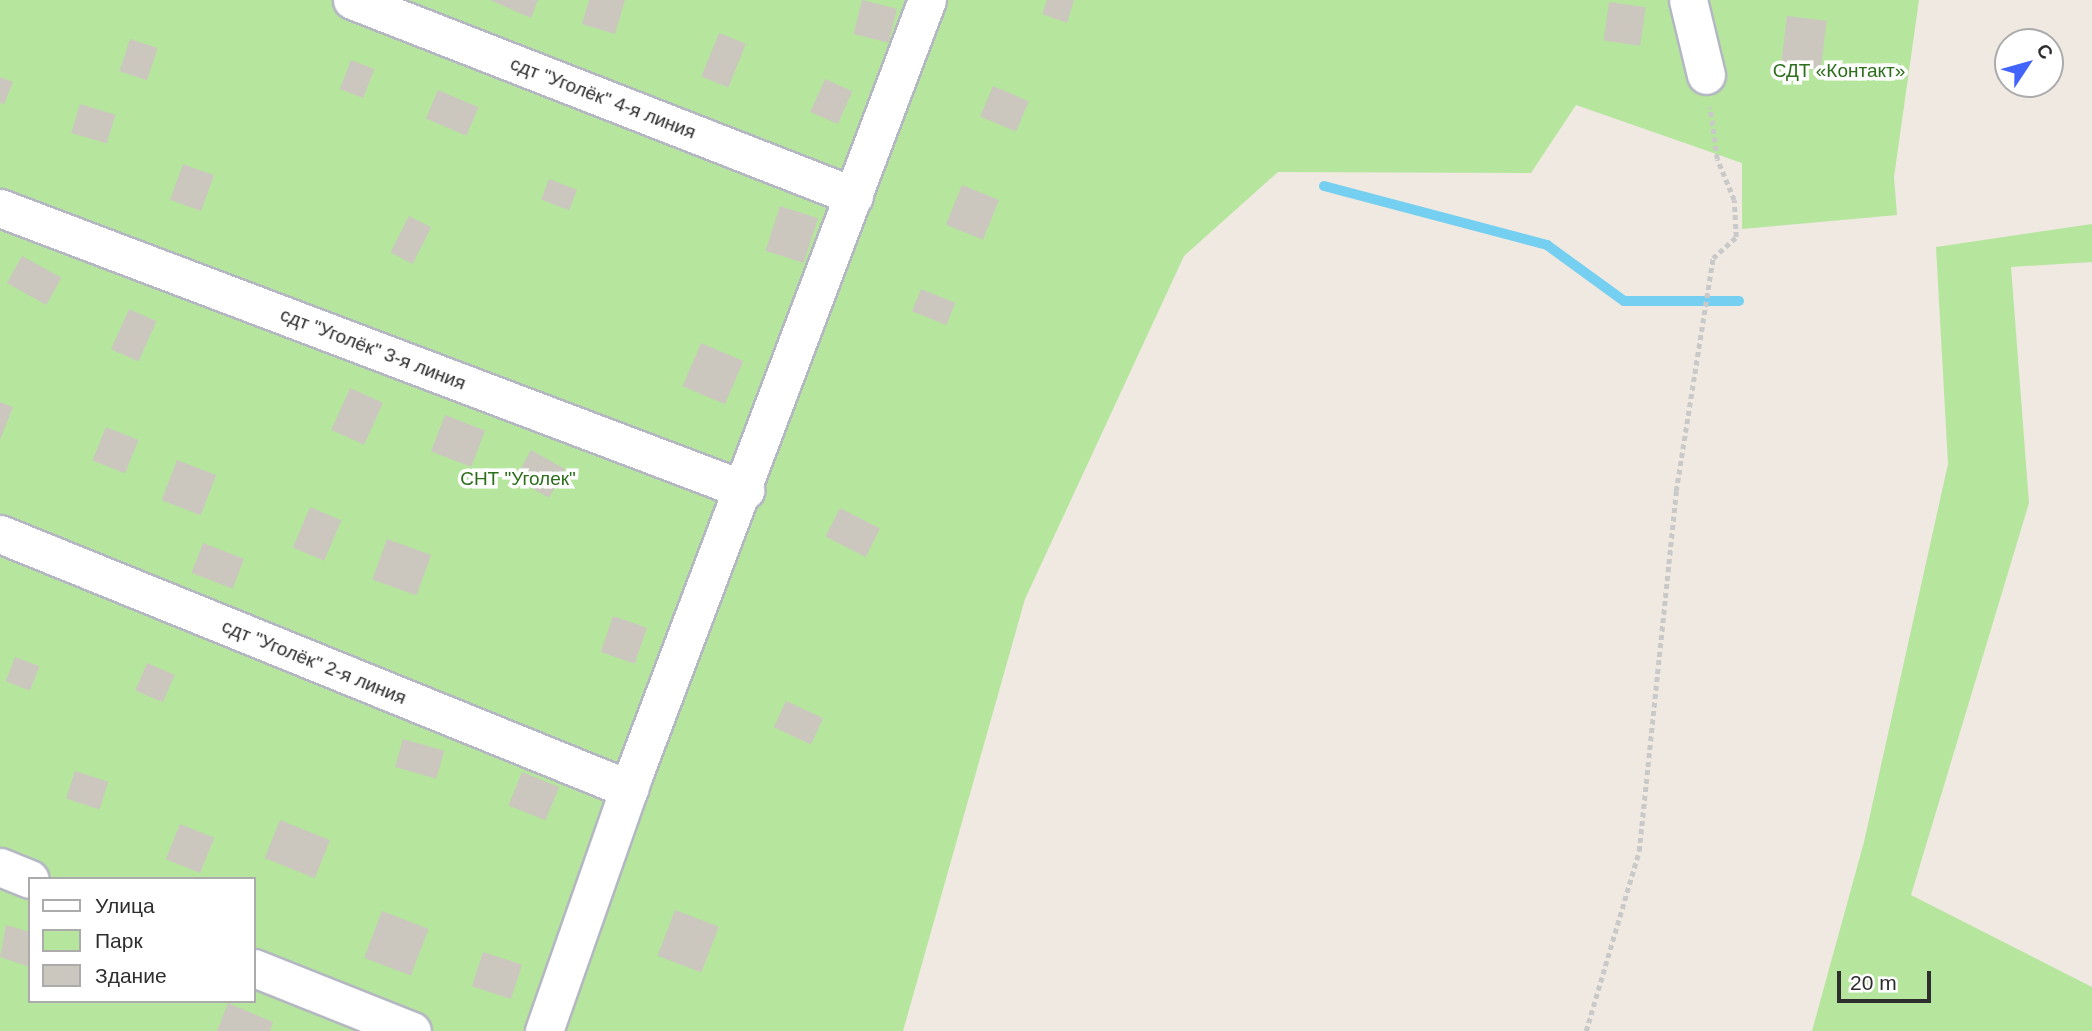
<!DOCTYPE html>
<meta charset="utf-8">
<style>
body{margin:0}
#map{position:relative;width:2092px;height:1031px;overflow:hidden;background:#efe9e1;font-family:Helvetica,sans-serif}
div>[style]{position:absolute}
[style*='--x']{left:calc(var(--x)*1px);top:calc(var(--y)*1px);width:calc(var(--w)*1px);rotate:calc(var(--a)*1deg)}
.green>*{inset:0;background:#b6e59e}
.stream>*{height:10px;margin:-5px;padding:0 5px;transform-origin:5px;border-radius:5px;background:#75cff0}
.building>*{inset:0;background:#cbc7bf;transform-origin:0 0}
.path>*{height:4.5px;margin-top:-2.25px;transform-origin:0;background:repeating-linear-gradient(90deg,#c9c9c9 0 5px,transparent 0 8.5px)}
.roads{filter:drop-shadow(2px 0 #b4b7c1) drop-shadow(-2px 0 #b4b7c1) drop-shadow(0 2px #b4b7c1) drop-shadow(0 -2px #b4b7c1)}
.minor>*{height:37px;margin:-18.5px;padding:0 18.5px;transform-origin:18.5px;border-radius:18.5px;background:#fff}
span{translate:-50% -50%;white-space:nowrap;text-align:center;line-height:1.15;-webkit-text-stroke:7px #fff;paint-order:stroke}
.park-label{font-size:19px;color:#2c6e1b}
.street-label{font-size:19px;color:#2e2e2e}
.legend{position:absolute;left:28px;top:877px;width:228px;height:126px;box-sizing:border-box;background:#fff;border:2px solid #ababab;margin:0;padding:9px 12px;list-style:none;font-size:21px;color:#2e2e2e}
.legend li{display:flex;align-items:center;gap:14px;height:35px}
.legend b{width:35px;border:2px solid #ababab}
.north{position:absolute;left:1994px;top:28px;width:70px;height:70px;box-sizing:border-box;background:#fff;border:2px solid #ababab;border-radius:50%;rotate:54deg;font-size:19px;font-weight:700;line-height:28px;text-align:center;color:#2e2e2e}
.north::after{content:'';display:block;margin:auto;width:24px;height:32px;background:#4264fb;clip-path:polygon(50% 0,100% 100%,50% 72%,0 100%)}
.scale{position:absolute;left:1837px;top:971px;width:94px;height:32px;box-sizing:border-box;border:4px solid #2e2e2e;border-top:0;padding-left:9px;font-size:21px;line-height:24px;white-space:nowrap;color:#2e2e2e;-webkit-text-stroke:5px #fff;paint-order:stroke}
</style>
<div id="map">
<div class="green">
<i style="clip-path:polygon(evenodd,0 0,1919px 0,1894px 177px,1897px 215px,1742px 229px,1742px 163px,1576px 105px,1531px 173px,1278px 172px,1184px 256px,1025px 599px,903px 1031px,0 1031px,0 0,30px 879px,254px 879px,254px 1001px,30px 1001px,30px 879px)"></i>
<i style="clip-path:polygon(2092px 224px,2092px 262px,2011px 267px,2029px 503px,1911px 895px,2092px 987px,2092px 1031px,1812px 1031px,1864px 842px,1948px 464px,1936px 247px)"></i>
</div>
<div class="stream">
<i style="--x:1324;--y:186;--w:231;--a:14.8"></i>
<i style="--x:1547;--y:245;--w:95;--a:36"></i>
<i style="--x:1624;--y:301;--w:115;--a:0"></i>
</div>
<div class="building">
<i style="clip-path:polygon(490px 0,538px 0,531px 18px)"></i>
<i style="clip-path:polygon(589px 0,625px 0,615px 34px,582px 24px)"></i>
<i style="left:862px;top:0;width:36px;height:35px;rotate:14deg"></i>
<i style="clip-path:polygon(1047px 0,1074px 0,1067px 23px,1042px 14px)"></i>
<i style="left:1609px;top:2px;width:37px;height:39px;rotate:8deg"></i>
<i style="left:1787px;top:16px;width:40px;height:49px;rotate:7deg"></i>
<i style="left:719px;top:33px;width:29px;height:47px;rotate:22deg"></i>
<i style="left:130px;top:39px;width:29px;height:34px;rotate:18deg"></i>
<i style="left:351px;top:60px;width:25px;height:31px;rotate:21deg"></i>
<i style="clip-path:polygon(0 77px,13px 82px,4px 104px,0 103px)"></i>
<i style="left:825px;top:79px;width:30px;height:36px;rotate:24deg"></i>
<i style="left:993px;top:86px;width:39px;height:33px;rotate:23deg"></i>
<i style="left:438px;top:90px;width:44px;height:31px;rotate:23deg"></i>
<i style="left:80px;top:104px;width:37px;height:30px;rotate:17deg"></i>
<i style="left:183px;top:164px;width:33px;height:38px;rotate:20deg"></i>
<i style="left:549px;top:179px;width:30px;height:22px;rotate:21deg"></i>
<i style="left:962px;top:185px;width:40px;height:43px;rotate:22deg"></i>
<i style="left:780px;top:206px;width:40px;height:47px;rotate:18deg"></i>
<i style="left:409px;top:216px;width:25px;height:41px;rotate:27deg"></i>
<i style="left:22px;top:256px;width:45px;height:31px;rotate:29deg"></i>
<i style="left:921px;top:289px;width:37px;height:24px;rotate:22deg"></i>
<i style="left:129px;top:309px;width:30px;height:44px;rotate:24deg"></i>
<i style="left:701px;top:343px;width:46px;height:47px;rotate:23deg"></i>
<i style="left:350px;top:388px;width:36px;height:46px;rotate:24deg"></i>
<i style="clip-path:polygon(0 402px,13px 407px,0 440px)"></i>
<i style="left:445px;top:415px;width:43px;height:39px;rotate:21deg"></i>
<i style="left:106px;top:427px;width:35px;height:36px;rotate:22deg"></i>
<i style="left:531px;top:450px;width:39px;height:33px;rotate:29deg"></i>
<i style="left:177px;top:460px;width:42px;height:43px;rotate:21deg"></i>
<i style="left:310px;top:507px;width:34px;height:44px;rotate:23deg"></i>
<i style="left:840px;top:508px;width:45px;height:32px;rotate:27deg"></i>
<i style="left:387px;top:539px;width:47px;height:43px;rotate:20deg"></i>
<i style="left:203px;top:543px;width:44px;height:32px;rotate:21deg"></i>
<i style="left:613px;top:616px;width:36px;height:38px;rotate:19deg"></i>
<i style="left:15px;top:657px;width:26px;height:26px;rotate:21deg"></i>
<i style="left:147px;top:663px;width:30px;height:30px;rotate:23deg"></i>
<i style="left:786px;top:701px;width:41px;height:29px;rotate:25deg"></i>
<i style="left:403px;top:739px;width:43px;height:29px;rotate:16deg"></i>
<i style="left:75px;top:771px;width:35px;height:29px;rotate:18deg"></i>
<i style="left:522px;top:772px;width:40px;height:36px;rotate:22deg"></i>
<i style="left:280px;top:820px;width:54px;height:41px;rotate:22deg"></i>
<i style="left:180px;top:824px;width:37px;height:38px;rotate:22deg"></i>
<i style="left:675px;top:910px;width:47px;height:49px;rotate:21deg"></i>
<i style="left:382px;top:911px;width:50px;height:50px;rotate:21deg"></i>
<i style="clip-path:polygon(6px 925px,30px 932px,30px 967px,0 957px)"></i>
<i style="left:483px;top:952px;width:41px;height:36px;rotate:18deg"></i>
<i style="clip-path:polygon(228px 1003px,273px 1022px,270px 1031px,217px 1031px)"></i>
</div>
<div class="path">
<i style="--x:1586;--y:1031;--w:188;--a:-73.6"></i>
<i style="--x:1639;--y:851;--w:362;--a:-84.1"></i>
<i style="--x:1676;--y:491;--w:236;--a:-81"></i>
<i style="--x:1713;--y:258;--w:31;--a:-42"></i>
<i style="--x:1736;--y:237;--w:37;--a:-93"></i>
<i style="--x:1734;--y:200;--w:44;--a:-112.5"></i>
<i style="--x:1717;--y:159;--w:52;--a:-97.7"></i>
</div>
<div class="roads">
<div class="minor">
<i style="--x:352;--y:0;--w:539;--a:21.33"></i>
<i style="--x:1688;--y:0;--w:77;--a:76.5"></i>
<i style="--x:0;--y:208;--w:797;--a:20.73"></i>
<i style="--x:0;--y:534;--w:679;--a:22.07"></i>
<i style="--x:0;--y:867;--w:32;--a:22"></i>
<i style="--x:254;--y:968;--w:170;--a:21.7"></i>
<i style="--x:544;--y:1031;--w:272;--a:-70.7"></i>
<i style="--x:634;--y:774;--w:828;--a:-69.27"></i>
</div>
</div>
<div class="park-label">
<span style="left:1839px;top:71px">СДТ «Контакт»</span>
<span style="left:518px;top:479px">СНТ "Уголек"</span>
</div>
<div class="street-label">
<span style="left:603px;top:98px;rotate:21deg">сдт "Уголёк" 4-я линия</span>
<span style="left:373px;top:349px;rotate:21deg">сдт "Уголёк" 3-я линия</span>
<span style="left:314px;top:662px;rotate:22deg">сдт "Уголёк" 2-я линия</span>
</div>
<ul class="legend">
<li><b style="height:9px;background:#fff"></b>Улица</li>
<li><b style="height:19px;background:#b6e59e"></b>Парк</li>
<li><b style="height:19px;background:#cbc7bf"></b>Здание</li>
</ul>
<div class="north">С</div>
<div class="scale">20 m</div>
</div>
